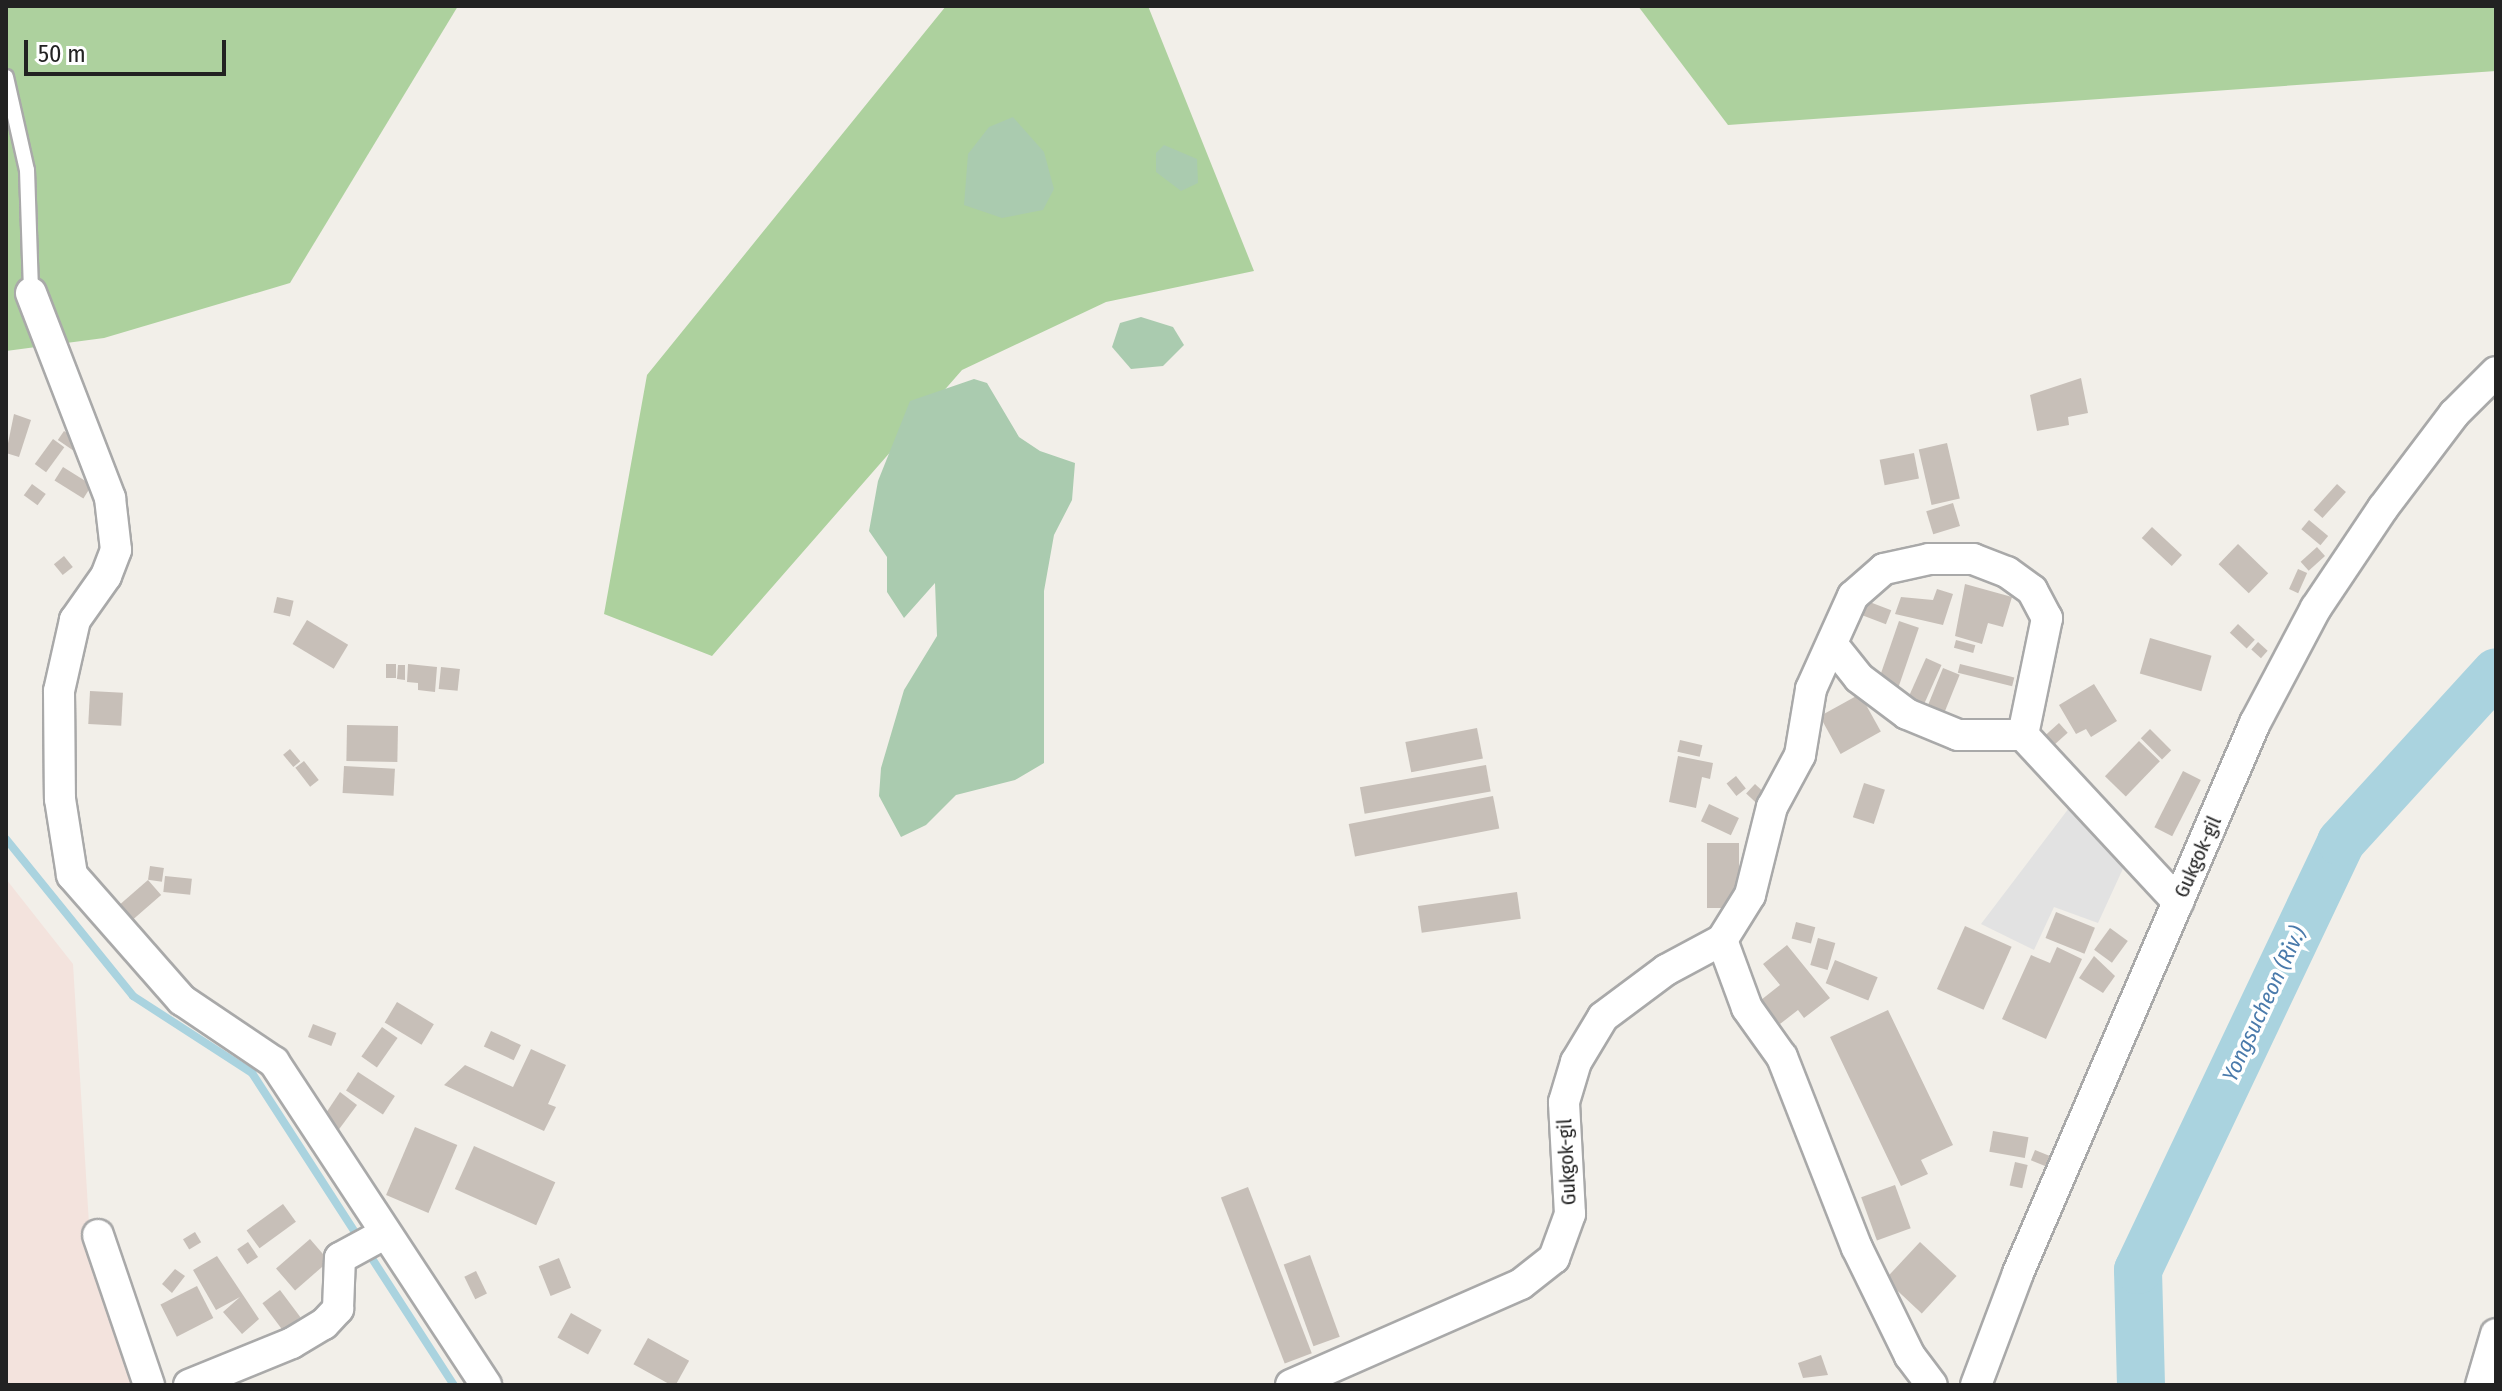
<!DOCTYPE html>
<style>
body{margin:0}
#map{position:relative;width:2502px;height:1391px;overflow:hidden;background:#f2efe9;font-family:"Fira Sans Condensed",sans-serif}
div>[style]{position:absolute}
[style*='--x']{left:calc(var(--x)*1px);top:calc(var(--y)*1px);width:calc(var(--w)*1px);rotate:calc(var(--a)*1deg)}
.military>*{inset:0;background:#f3e3dd}
.forest>*{inset:0;background:#add19e}
.cemetery>*{inset:0;background:#aacbaf}
.parking>*{inset:0;background:#e2e2e2}
.stream>*{height:8px;margin:-4px;padding:0 4px;transform-origin:4px;border-radius:4px;background:#aad3df}
.river>*{height:48px;margin:-24px;padding:0 24px;transform-origin:24px;border-radius:24px;background:#aad3df}
.building>*{inset:0;background:#c7bfb8;transform-origin:0 0}
.roads{filter:drop-shadow(2px 0 #a9a9a9) drop-shadow(-2px 0 #a9a9a9) drop-shadow(0 2px #a9a9a9) drop-shadow(0 -2px #a9a9a9)}
.service>*{height:14px;margin:-7px;padding:0 7px;transform-origin:7px;border-radius:7px;background:#fff}
.minor>*{height:30px;margin:-15px;padding:0 15px;transform-origin:15px;border-radius:15px;background:#fff}
span{translate:-50% -50%;white-space:nowrap;text-align:center;line-height:1.15;-webkit-text-stroke:7px #fff;paint-order:stroke}
.street-label{font-size:20px;color:#222}
.water-label{font-size:22px;color:#4a7aab;font-style:italic}
.frame{position:absolute;inset:0;border:8px solid #222;pointer-events:none}
.scale{position:absolute;left:24px;top:40px;width:202px;height:36px;box-sizing:border-box;border:4px solid #222;border-top:0;padding-left:10px;font-size:24px;line-height:28px;white-space:nowrap;color:#222;-webkit-text-stroke:6px #fff;paint-order:stroke}
</style>
<div id="map">
<div class="military">
<i style="clip-path:polygon(6px 879px,73px 964px,89px 1224px,140px 1385px,6px 1385px)"></i>
</div>
<div class="forest">
<i style="clip-path:polygon(6px 6px,458px 6px,290px 283px,104px 338px,6px 351px)"></i>
<i style="clip-path:polygon(946px 6px,1148px 6px,1254px 271px,1106px 302px,962px 370px,712px 656px,604px 614px,647px 375px)"></i>
<i style="clip-path:polygon(1638px 6px,2496px 6px,2496px 71px,1728px 125px)"></i>
</div>
<div class="cemetery">
<i style="clip-path:polygon(1013px 117px,1044px 152px,1054px 189px,1043px 210px,1002px 218px,964px 205px,968px 154px,989px 127px)"></i>
<i style="clip-path:polygon(1164px 145px,1197px 159px,1198px 183px,1181px 191px,1156px 172px,1156px 153px)"></i>
<i style="clip-path:polygon(1141px 317px,1173px 327px,1184px 345px,1163px 366px,1131px 369px,1112px 347px,1120px 323px)"></i>
<i style="clip-path:polygon(974px 379px,987px 383px,1019px 437px,1040px 451px,1075px 463px,1072px 500px,1054px 535px,1044px 591px,1044px 763px,1015px 780px,956px 795px,926px 825px,901px 837px,879px 796px,881px 768px,904px 690px,937px 636px,935px 583px,904px 618px,887px 592px,887px 557px,869px 531px,878px 481px,910px 401px)"></i>
</div>
<div class="parking">
<i style="clip-path:polygon(2069px 808px,2126px 862px,2098px 923px,2054px 907px,2034px 950px,1981px 924px)"></i>
</div>
<div class="stream">
<i style="--x:6;--y:839;--w:202;--a:51"></i>
<i style="--x:133;--y:996;--w:142;--a:32.9"></i>
<i style="--x:252;--y:1073;--w:372;--a:57.1"></i>
</div>
<div class="river">
<i style="--x:2141;--y:1385;--w:115;--a:-91.5"></i>
<i style="--x:2138;--y:1270;--w:474;--a:-64.6"></i>
<i style="--x:2341;--y:842;--w:230;--a:-47.6"></i>
</div>
<div class="building">
<i style="clip-path:polygon(2081px 378px,2088px 413px,2068px 417px,2069px 425px,2037px 431px,2030px 395px)"></i>
<i style="clip-path:polygon(14px 414px,31px 420px,19px 457px,6px 453px)"></i>
<i style="left:64px;top:431px;width:27px;height:11px;rotate:34deg"></i>
<i style="left:53px;top:439px;width:14px;height:31px;rotate:36deg"></i>
<i style="left:1947px;top:443px;width:57px;height:29px;rotate:77deg"></i>
<i style="left:1914px;top:453px;width:26px;height:35px;rotate:79deg"></i>
<i style="left:63px;top:467px;width:34px;height:16px;rotate:32deg"></i>
<i style="left:32px;top:484px;width:17px;height:14px;rotate:36deg"></i>
<i style="left:2337px;top:484px;width:12px;height:35px;rotate:42deg"></i>
<i style="left:1953px;top:503px;width:24px;height:28px;rotate:73deg"></i>
<i style="left:2309px;top:520px;width:25px;height:12px;rotate:40deg"></i>
<i style="left:2152px;top:527px;width:41px;height:15px;rotate:43deg"></i>
<i style="left:2238px;top:544px;width:42px;height:28px;rotate:44deg"></i>
<i style="left:2317px;top:547px;width:12px;height:22px;rotate:48deg"></i>
<i style="left:64px;top:556px;width:14px;height:13px;rotate:51deg"></i>
<i style="left:2298px;top:569px;width:10px;height:22px;rotate:24deg"></i>
<i style="clip-path:polygon(1965px 584px,2012px 597px,2003px 627px,1988px 623px,1982px 644px,1955px 636px)"></i>
<i style="clip-path:polygon(1937px 589px,1953px 594px,1943px 625px,1895px 614px,1901px 597px,1933px 600px)"></i>
<i style="left:277px;top:597px;width:17px;height:16px;rotate:13deg"></i>
<i style="left:1867px;top:601px;width:26px;height:15px;rotate:21deg"></i>
<i style="left:307px;top:620px;width:48px;height:28px;rotate:31deg"></i>
<i style="left:1899px;top:621px;width:21px;height:63px;rotate:19deg"></i>
<i style="left:2238px;top:624px;width:23px;height:12px;rotate:43deg"></i>
<i style="left:2150px;top:638px;width:64px;height:37px;rotate:16deg"></i>
<i style="left:1956px;top:640px;width:20px;height:8px;rotate:15deg"></i>
<i style="left:2258px;top:642px;width:13px;height:10px;rotate:42deg"></i>
<i style="left:1926px;top:658px;width:17px;height:48px;rotate:24deg"></i>
<i style="left:386px;top:664px;width:10px;height:14px"></i>
<i style="clip-path:polygon(408px 664px,437px 667px,435px 692px,418px 690px,418px 683px,407px 682px)"></i>
<i style="left:1960px;top:664px;width:56px;height:9px;rotate:14deg"></i>
<i style="clip-path:polygon(398px 665px,405px 665px,405px 680px,397px 679px)"></i>
<i style="left:441px;top:667px;width:19px;height:22px;rotate:6deg"></i>
<i style="left:1943px;top:668px;width:18px;height:48px;rotate:22deg"></i>
<i style="clip-path:polygon(2094px 684px,2117px 721px,2091px 737px,2086px 729px,2076px 734px,2059px 705px)"></i>
<i style="left:90px;top:691px;width:33px;height:33px;rotate:3deg"></i>
<i style="left:1860px;top:694px;width:43px;height:46px;rotate:61deg"></i>
<i style="left:2059px;top:723px;width:13px;height:24px;rotate:48deg"></i>
<i style="left:347px;top:725px;width:51px;height:36px;rotate:1deg"></i>
<i style="left:1477px;top:728px;width:31px;height:73px;rotate:79deg"></i>
<i style="left:2150px;top:729px;width:30px;height:13px;rotate:45deg"></i>
<i style="left:1680px;top:740px;width:23px;height:12px;rotate:13deg"></i>
<i style="left:2139px;top:741px;width:29px;height:49px;rotate:44deg"></i>
<i style="left:290px;top:749px;width:16px;height:9px;rotate:50deg"></i>
<i style="clip-path:polygon(1678px 756px,1713px 763px,1710px 779px,1702px 777px,1696px 808px,1669px 802px)"></i>
<i style="left:304px;top:761px;width:24px;height:11px;rotate:52deg"></i>
<i style="left:1486px;top:765px;width:27px;height:128px;rotate:80deg"></i>
<i style="left:344px;top:766px;width:51px;height:27px;rotate:3deg"></i>
<i style="left:2183px;top:771px;width:20px;height:63px;rotate:27deg"></i>
<i style="left:1736px;top:776px;width:16px;height:12px;rotate:52deg"></i>
<i style="left:1864px;top:783px;width:22px;height:36px;rotate:18deg"></i>
<i style="left:1755px;top:784px;width:25px;height:13px;rotate:43deg"></i>
<i style="left:1493px;top:796px;width:33px;height:147px;rotate:79deg"></i>
<i style="left:1709px;top:804px;width:33px;height:19px;rotate:25deg"></i>
<i style="left:1707px;top:843px;width:32px;height:65px"></i>
<i style="left:150px;top:866px;width:14px;height:14px;rotate:8deg"></i>
<i style="left:165px;top:876px;width:27px;height:16px;rotate:6deg"></i>
<i style="left:148px;top:880px;width:20px;height:43px;rotate:49deg"></i>
<i style="left:1517px;top:892px;width:27px;height:100px;rotate:82deg"></i>
<i style="left:2056px;top:912px;width:42px;height:28px;rotate:22deg"></i>
<i style="left:1796px;top:922px;width:20px;height:17px;rotate:15deg"></i>
<i style="left:1965px;top:926px;width:51px;height:69px;rotate:24deg"></i>
<i style="left:2110px;top:928px;width:22px;height:27px;rotate:36deg"></i>
<i style="left:1818px;top:938px;width:18px;height:28px;rotate:16deg"></i>
<i style="clip-path:polygon(1787px 945px,1830px 998px,1804px 1018px,1798px 1010px,1780px 1024px,1761px 1000px,1780px 985px,1763px 964px)"></i>
<i style="clip-path:polygon(2057px 947px,2082px 959px,2046px 1039px,2002px 1019px,2031px 955px,2050px 963px)"></i>
<i style="clip-path:polygon(2094px 956px,2115px 976px,2103px 993px,2079px 978px)"></i>
<i style="left:1835px;top:960px;width:46px;height:25px;rotate:22deg"></i>
<i style="left:397px;top:1002px;width:43px;height:24px;rotate:31deg"></i>
<i style="clip-path:polygon(1888px 1010px,1953px 1145px,1921px 1160px,1928px 1174px,1901px 1186px,1830px 1037px)"></i>
<i style="left:313px;top:1024px;width:25px;height:14px;rotate:21deg"></i>
<i style="left:382px;top:1027px;width:19px;height:36px;rotate:35deg"></i>
<i style="left:491px;top:1031px;width:33px;height:17px;rotate:25deg"></i>
<i style="clip-path:polygon(531px 1049px,566px 1065px,548px 1104px,556px 1107px,544px 1131px,444px 1085px,465px 1065px,513px 1087px)"></i>
<i style="left:358px;top:1072px;width:44px;height:22px;rotate:33deg"></i>
<i style="clip-path:polygon(340px 1092px,357px 1105px,337px 1132px,326px 1113px)"></i>
<i style="left:415px;top:1127px;width:46px;height:74px;rotate:23deg"></i>
<i style="left:1993px;top:1131px;width:36px;height:21px;rotate:10deg"></i>
<i style="left:474px;top:1146px;width:89px;height:47px;rotate:24deg"></i>
<i style="left:2035px;top:1150px;width:24px;height:11px;rotate:22deg"></i>
<i style="left:2015px;top:1162px;width:13px;height:24px;rotate:13deg"></i>
<i style="left:1895px;top:1185px;width:46px;height:36px;rotate:70deg"></i>
<i style="left:1248px;top:1187px;width:178px;height:29px;rotate:69deg"></i>
<i style="left:283px;top:1204px;width:22px;height:45px;rotate:54deg"></i>
<i style="left:195px;top:1232px;width:12px;height:14px;rotate:59deg"></i>
<i style="left:310px;top:1239px;width:29px;height:45px;rotate:49deg"></i>
<i style="left:248px;top:1242px;width:18px;height:13px;rotate:56deg"></i>
<i style="left:1920px;top:1242px;width:50px;height:51px;rotate:43deg"></i>
<i style="left:1310px;top:1255px;width:87px;height:28px;rotate:70deg"></i>
<i style="clip-path:polygon(217px 1256px,259px 1319px,242px 1334px,223px 1312px,240px 1297px,216px 1310px,193px 1270px)"></i>
<i style="left:559px;top:1258px;width:32px;height:22px;rotate:68deg"></i>
<i style="clip-path:polygon(175px 1269px,185px 1276px,172px 1293px,162px 1284px)"></i>
<i style="left:476px;top:1271px;width:25px;height:13px;rotate:64deg"></i>
<i style="left:197px;top:1286px;width:36px;height:41px;rotate:63deg"></i>
<i style="left:280px;top:1290px;width:34px;height:22px;rotate:53deg"></i>
<i style="left:571px;top:1313px;width:35px;height:28px;rotate:29deg"></i>
<i style="left:648px;top:1338px;width:47px;height:30px;rotate:29deg"></i>
<i style="clip-path:polygon(1821px 1355px,1828px 1375px,1803px 1378px,1798px 1363px)"></i>
</div>
<div class="roads">
<div class="service">
<i style="--x:6;--y:77;--w:95;--a:77.3"></i>
<i style="--x:27;--y:170;--w:123;--a:88.1"></i>
</div>
<div class="minor">
<i style="--x:31;--y:293;--w:220;--a:68.9"></i>
<i style="--x:110;--y:498;--w:52;--a:83.4"></i>
<i style="--x:116;--y:550;--w:28;--a:111"></i>
<i style="--x:106;--y:576;--w:54;--a:125.2"></i>
<i style="--x:75;--y:620;--w:73;--a:102.7"></i>
<i style="--x:59;--y:691;--w:108;--a:89.5"></i>
<i style="--x:60;--y:799;--w:77;--a:81"></i>
<i style="--x:72;--y:875;--w:167;--a:48.7"></i>
<i style="--x:182;--y:1000;--w:111;--a:34"></i>
<i style="--x:274;--y:1062;--w:386;--a:56.7"></i>
<i style="--x:1832;--y:644;--w:43;--a:51.5"></i>
<i style="--x:1859;--y:678;--w:60;--a:36.9"></i>
<i style="--x:1907;--y:714;--w:55;--a:22.4"></i>
<i style="--x:1958;--y:735;--w:65;--a:0"></i>
<i style="--x:2023;--y:735;--w:228;--a:47.1"></i>
<i style="--x:1722;--y:940;--w:72;--a:69.8"></i>
<i style="--x:1747;--y:1008;--w:60;--a:54.5"></i>
<i style="--x:1782;--y:1057;--w:205;--a:68.6"></i>
<i style="--x:1857;--y:1248;--w:120;--a:63.9"></i>
<i style="--x:1910;--y:1356;--w:36;--a:53"></i>
<i style="--x:98;--y:1235;--w:158;--a:71.2"></i>
<i style="--x:189;--y:1385;--w:111;--a:-22.2"></i>
<i style="--x:292;--y:1343;--w:37;--a:-31"></i>
<i style="--x:324;--y:1324;--w:21;--a:-47"></i>
<i style="--x:338;--y:1309;--w:51;--a:-87.8"></i>
<i style="--x:340;--y:1258;--w:52;--a:-28.5"></i>
<i style="--x:1291;--y:1385;--w:251;--a:-23.7"></i>
<i style="--x:1521;--y:1284;--w:42;--a:-38.2"></i>
<i style="--x:1554;--y:1258;--w:47;--a:-70"></i>
<i style="--x:1570;--y:1214;--w:112;--a:-93.1"></i>
<i style="--x:1564;--y:1102;--w:42;--a:-73.3"></i>
<i style="--x:1576;--y:1062;--w:52;--a:-59"></i>
<i style="--x:1603;--y:1017;--w:79;--a:-36.7"></i>
<i style="--x:1666;--y:970;--w:64;--a:-28.2"></i>
<i style="--x:1722;--y:940;--w:53;--a:-58.1"></i>
<i style="--x:1750;--y:895;--w:91;--a:-76"></i>
<i style="--x:1772;--y:807;--w:59;--a:-61.7"></i>
<i style="--x:1800;--y:755;--w:67;--a:-80.5"></i>
<i style="--x:1811;--y:689;--w:102;--a:-65.7"></i>
<i style="--x:1853;--y:596;--w:41;--a:-41.1"></i>
<i style="--x:1884;--y:569;--w:46;--a:-12.5"></i>
<i style="--x:1929;--y:559;--w:44;--a:0"></i>
<i style="--x:1973;--y:559;--w:36;--a:21"></i>
<i style="--x:2007;--y:572;--w:31;--a:36"></i>
<i style="--x:2032;--y:590;--w:32;--a:62"></i>
<i style="--x:2047;--y:618;--w:119;--a:101.6"></i>
<i style="--x:1976;--y:1385;--w:120;--a:-69.4"></i>
<i style="--x:2018;--y:1273;--w:599;--a:-66.69"></i>
<i style="--x:2255;--y:723;--w:130;--a:-62.1"></i>
<i style="--x:2316;--y:608;--w:120;--a:-56.2"></i>
<i style="--x:2383;--y:508;--w:118;--a:-52.9"></i>
<i style="--x:2454;--y:414;--w:59;--a:-45"></i>
<i style="--x:2481;--y:1385;--w:53;--a:-73.6"></i>
</div>
</div>
<div class="street-label">
<span style="left:2198px;top:857px;rotate:-66deg">Gukgok-gil</span>
<span style="left:1567px;top:1162px;rotate:-93deg">Gukgok-gil</span>
</div>
<div class="water-label">
<span style="left:2264px;top:1004px;rotate:-65deg">Yongsucheon (Riv.)</span>
</div>
<div class="frame"></div>
<div class="scale">50 m</div>
</div>
